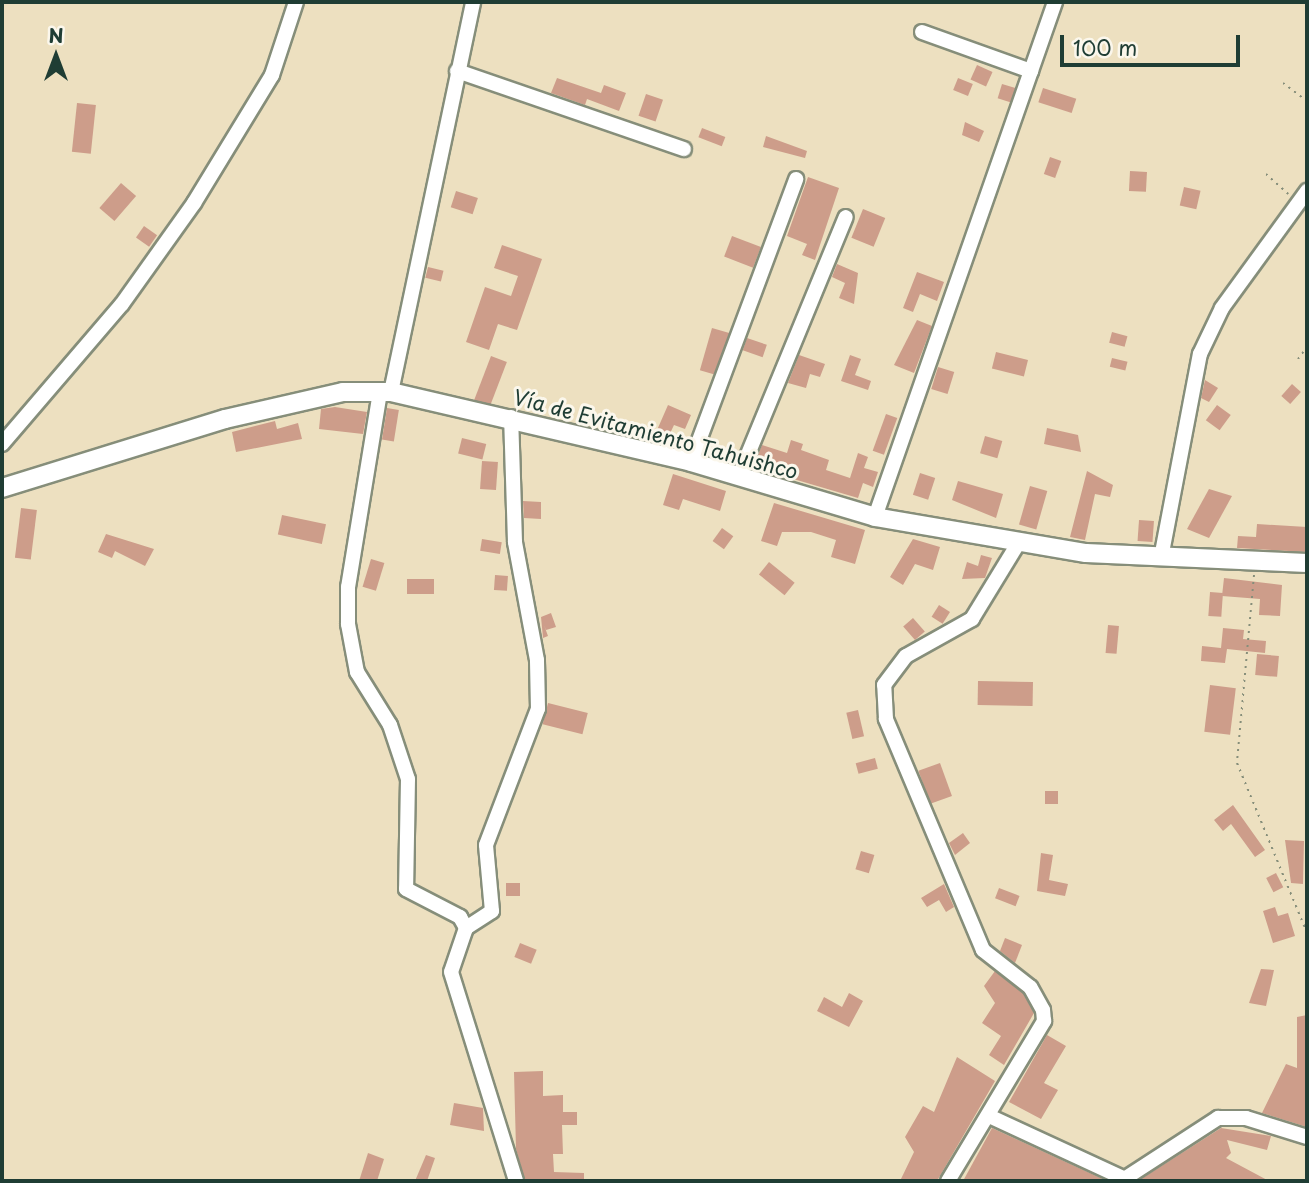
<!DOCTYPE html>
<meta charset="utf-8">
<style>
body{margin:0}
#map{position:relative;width:1309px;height:1183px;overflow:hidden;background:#ede0c0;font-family:"Playpen Sans",sans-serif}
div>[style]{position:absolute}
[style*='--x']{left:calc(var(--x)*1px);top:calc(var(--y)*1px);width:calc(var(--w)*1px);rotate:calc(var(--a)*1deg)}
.building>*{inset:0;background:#cd9d8a;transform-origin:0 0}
.path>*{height:2px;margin-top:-1px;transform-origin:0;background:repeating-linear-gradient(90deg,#868e7a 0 2px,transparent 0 7px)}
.roads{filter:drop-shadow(2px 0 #868e7a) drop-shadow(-2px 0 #868e7a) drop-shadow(0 2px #868e7a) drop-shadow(0 -2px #868e7a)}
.minor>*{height:14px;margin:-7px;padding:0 7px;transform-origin:7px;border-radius:7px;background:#fff}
.major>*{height:18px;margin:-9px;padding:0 9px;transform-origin:9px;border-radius:9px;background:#fff}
span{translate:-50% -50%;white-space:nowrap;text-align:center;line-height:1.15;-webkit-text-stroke:6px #fbf7ec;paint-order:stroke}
.street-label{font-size:21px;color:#1f3d34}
.frame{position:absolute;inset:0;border:4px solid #1f3d34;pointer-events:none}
.north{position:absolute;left:21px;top:21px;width:70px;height:70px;-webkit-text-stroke:5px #fbf7ec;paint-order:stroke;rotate:0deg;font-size:19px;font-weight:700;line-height:28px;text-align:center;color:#1f3d34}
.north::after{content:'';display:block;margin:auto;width:24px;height:32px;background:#1f3d34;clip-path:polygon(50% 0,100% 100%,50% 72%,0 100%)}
.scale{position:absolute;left:1060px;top:35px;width:180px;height:32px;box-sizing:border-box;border:4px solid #1f3d34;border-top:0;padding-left:9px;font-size:21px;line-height:24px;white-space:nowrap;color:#1f3d34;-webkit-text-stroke:5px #fbf7ec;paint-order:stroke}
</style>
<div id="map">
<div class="building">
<i style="left:977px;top:65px;width:17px;height:16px;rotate:24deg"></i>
<i style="clip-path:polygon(557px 78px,601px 93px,604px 85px,626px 93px,619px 111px,587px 99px,585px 105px,551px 93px)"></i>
<i style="left:958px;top:78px;width:16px;height:13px;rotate:22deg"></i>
<i style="left:1002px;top:84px;width:14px;height:15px;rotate:17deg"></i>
<i style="left:1043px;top:88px;width:35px;height:15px;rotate:18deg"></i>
<i style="left:646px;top:94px;width:18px;height:23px;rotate:19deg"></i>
<i style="left:77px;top:103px;width:19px;height:49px;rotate:6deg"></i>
<i style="clip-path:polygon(965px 122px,984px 131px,979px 142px,962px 135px)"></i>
<i style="left:702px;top:128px;width:25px;height:10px;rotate:21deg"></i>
<i style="clip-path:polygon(766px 136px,807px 151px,805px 158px,763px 147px)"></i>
<i style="left:1050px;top:157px;width:12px;height:18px;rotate:20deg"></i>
<i style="left:1130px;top:171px;width:17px;height:20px;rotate:3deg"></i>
<i style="clip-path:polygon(808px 177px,839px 188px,815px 260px,802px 255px,807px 244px,787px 236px)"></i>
<i style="left:121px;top:183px;width:20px;height:33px;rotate:41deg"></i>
<i style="left:1184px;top:187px;width:17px;height:19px;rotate:13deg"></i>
<i style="left:456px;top:191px;width:23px;height:17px;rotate:18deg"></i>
<i style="left:863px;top:209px;width:24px;height:31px;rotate:22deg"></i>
<i style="left:144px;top:226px;width:16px;height:14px;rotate:35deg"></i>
<i style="left:732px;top:236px;width:31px;height:22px;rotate:21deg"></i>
<i style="clip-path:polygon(502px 245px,542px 259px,517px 330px,498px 324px,489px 350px,466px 342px,485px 287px,511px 296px,518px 276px,494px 268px)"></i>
<i style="clip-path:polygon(837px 264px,858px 273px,854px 304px,839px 298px,845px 283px,832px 277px)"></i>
<i style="left:428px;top:267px;width:16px;height:11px;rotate:14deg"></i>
<i style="clip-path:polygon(917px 272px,944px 282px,937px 301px,920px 294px,913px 312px,903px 308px)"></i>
<i style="clip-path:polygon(917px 320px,932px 326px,914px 373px,894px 365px)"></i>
<i style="left:712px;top:328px;width:18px;height:44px;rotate:16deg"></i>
<i style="left:1112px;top:332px;width:16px;height:11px;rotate:15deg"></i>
<i style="left:747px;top:338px;width:21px;height:13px;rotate:19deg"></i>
<i style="left:996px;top:352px;width:33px;height:17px;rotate:14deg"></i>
<i style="clip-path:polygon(799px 355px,825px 364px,820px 377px,810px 374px,806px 388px,788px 383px)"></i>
<i style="clip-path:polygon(850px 355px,861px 359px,855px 375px,871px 381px,868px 390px,841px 381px)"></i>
<i style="left:491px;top:356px;width:17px;height:47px;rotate:21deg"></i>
<i style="left:1112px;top:358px;width:16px;height:9px;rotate:14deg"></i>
<i style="left:938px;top:367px;width:17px;height:23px;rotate:17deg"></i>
<i style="clip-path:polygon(1205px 380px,1218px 388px,1209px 402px,1201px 398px)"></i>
<i style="left:1292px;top:384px;width:12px;height:16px;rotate:42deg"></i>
<i style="clip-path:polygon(668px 405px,691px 415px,685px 429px,674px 425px,666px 442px,654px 437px)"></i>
<i style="left:1217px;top:405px;width:17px;height:19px;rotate:36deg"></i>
<i style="clip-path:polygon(335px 407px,367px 412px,363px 434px,319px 429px,321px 409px)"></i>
<i style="left:387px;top:408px;width:12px;height:32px;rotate:9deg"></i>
<i style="left:886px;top:414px;width:12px;height:39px;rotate:20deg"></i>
<i style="clip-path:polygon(275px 421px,277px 429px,298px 423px,302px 439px,236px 452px,232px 432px)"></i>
<i style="clip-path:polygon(1047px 428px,1078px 435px,1081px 452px,1044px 444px)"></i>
<i style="left:985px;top:436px;width:18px;height:18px;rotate:16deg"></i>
<i style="left:462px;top:438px;width:25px;height:16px;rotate:14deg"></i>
<i style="clip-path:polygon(791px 440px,803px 444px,801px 450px,829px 460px,826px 470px,850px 478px,858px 453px,868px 457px,864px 468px,878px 472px,873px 487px,863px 483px,858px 498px,753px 467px,762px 445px,787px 453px)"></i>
<i style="left:482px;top:461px;width:16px;height:28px;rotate:4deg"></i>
<i style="clip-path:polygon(1087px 471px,1113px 485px,1110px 497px,1095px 494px,1085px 540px,1070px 537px)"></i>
<i style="left:920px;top:473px;width:16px;height:23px;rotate:18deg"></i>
<i style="clip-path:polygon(673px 474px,726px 491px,720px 511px,683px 499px,679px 510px,663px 505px)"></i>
<i style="clip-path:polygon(958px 481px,1003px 494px,996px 518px,952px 500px)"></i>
<i style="left:1030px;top:486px;width:18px;height:40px;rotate:16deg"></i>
<i style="clip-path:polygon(1209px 489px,1232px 496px,1209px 538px,1187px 529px)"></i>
<i style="clip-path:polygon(523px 501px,541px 502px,541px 519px,524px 518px)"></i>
<i style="clip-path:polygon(774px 503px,865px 530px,855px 564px,831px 557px,836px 540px,811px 532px,782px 532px,777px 546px,761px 541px)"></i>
<i style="left:21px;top:508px;width:16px;height:50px;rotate:7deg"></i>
<i style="left:282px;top:515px;width:45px;height:20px;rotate:12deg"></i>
<i style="left:1139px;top:520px;width:15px;height:21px;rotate:4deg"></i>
<i style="clip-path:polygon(1257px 524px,1307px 527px,1307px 552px,1237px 548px,1238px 536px,1256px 537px)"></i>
<i style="left:722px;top:528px;width:14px;height:16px;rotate:36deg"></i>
<i style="clip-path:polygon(106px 534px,154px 549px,145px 566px,115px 551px,112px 558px,98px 552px)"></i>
<i style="left:482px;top:539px;width:20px;height:12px;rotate:9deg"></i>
<i style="clip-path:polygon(913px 539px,940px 547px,933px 570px,915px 564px,903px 585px,890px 577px)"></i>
<i style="clip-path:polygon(981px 555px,992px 558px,985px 578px,962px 579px,967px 562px,978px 566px)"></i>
<i style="left:371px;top:559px;width:14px;height:29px;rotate:17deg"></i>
<i style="left:769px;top:562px;width:33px;height:16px;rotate:39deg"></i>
<i style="left:495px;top:575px;width:13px;height:15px;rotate:4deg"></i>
<i style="clip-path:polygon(1224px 578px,1282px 585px,1280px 616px,1259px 615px,1260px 599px,1222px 596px)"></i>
<i style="left:407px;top:579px;width:27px;height:15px"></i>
<i style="left:1210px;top:592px;width:13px;height:24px;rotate:4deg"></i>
<i style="left:939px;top:605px;width:13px;height:14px;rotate:32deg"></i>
<i style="clip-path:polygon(551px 613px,556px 627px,546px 630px,544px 625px,548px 636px,543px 638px,541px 617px)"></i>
<i style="left:913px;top:618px;width:18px;height:13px;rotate:49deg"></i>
<i style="left:1108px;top:625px;width:11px;height:28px;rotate:5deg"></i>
<i style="clip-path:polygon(1223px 628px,1244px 630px,1243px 639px,1266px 641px,1265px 653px,1227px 649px,1225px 663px,1201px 661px,1202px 646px,1221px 648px)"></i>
<i style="left:1257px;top:654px;width:22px;height:21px;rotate:5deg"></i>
<i style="left:978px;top:681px;width:55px;height:24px;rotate:1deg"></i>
<i style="left:1210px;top:685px;width:26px;height:47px;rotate:7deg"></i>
<i style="left:548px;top:703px;width:41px;height:22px;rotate:14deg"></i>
<i style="left:858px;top:710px;width:27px;height:12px;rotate:77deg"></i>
<i style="left:875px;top:758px;width:11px;height:20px;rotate:75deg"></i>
<i style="left:940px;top:763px;width:35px;height:23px;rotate:70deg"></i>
<i style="left:1045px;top:791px;width:13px;height:13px"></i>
<i style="clip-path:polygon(1233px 805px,1265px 850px,1255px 857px,1231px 824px,1223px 831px,1214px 820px)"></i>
<i style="clip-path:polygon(963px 833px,970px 843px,955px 855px,949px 843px)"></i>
<i style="clip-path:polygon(1285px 840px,1304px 841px,1303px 884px,1291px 883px)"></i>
<i style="left:861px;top:851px;width:14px;height:19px;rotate:17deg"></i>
<i style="clip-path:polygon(1041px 853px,1053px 855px,1049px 880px,1068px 884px,1065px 896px,1037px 891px)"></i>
<i style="left:1276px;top:873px;width:16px;height:11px;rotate:63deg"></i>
<i style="left:506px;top:883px;width:14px;height:13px"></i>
<i style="clip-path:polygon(944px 884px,954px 907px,946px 912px,939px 900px,927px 907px,921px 898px)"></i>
<i style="left:999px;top:888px;width:22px;height:11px;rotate:21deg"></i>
<i style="clip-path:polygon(1275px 907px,1278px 916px,1288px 913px,1295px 936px,1273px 943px,1263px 911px)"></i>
<i style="clip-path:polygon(1005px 938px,1022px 945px,1015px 963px,1000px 951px)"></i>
<i style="left:520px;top:943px;width:18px;height:15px;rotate:22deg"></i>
<i style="clip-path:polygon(1261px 969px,1274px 970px,1266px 1006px,1249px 1003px)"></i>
<i style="clip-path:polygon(995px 971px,1023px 993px,1034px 1013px,1004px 1065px,989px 1055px,1001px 1036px,982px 1023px,995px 1003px,984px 986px)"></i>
<i style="clip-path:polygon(849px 993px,863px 1001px,849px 1027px,817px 1011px,824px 997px,842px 1007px)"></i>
<i style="clip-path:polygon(1307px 1015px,1307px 1127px,1262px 1113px,1286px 1064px,1297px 1068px,1297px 1017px)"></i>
<i style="clip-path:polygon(1047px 1035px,1066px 1046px,1044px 1083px,1058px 1090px,1041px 1119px,1009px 1102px)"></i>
<i style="clip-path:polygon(957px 1057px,995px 1081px,937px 1181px,900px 1181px,914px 1152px,905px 1137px,923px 1106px,934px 1112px)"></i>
<i style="clip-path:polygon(543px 1071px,543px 1096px,563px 1095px,563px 1112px,577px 1112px,577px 1125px,562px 1125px,563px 1154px,553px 1154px,554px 1172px,584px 1173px,584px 1181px,525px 1181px,516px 1149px,514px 1072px)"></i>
<i style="clip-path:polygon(454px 1103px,483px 1108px,484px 1131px,450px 1125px)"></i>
<i style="clip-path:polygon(992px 1128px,1107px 1181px,963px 1181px)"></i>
<i style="clip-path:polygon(1221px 1128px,1271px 1136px,1267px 1150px,1227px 1140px,1231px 1153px,1226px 1158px,1269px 1181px,1138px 1181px)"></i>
<i style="clip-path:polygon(368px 1153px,384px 1159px,377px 1181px,359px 1181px)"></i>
<i style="clip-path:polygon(426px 1155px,435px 1158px,427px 1181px,415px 1181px)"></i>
</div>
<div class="path">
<i style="--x:1283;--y:83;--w:30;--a:37"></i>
<i style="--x:1266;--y:174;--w:30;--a:42"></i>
<i style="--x:1298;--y:359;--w:15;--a:-53"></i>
<i style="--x:1254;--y:575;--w:189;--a:95.2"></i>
<i style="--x:1237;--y:763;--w:184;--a:67.6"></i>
</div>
<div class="roads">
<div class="minor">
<i style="--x:922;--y:32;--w:116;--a:19.7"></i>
<i style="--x:457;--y:71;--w:240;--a:19"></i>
<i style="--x:380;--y:392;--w:198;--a:99.3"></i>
<i style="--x:348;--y:587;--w:37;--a:90"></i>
<i style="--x:348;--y:624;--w:49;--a:79.4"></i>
<i style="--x:357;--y:672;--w:62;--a:58.1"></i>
<i style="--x:390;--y:725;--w:57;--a:71.6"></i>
<i style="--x:408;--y:779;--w:110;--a:91"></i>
<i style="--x:406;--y:889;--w:61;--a:27.4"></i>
<i style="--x:460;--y:917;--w:13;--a:61"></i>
<i style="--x:466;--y:928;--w:46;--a:108.8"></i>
<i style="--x:451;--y:972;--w:219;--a:72.7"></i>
<i style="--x:391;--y:392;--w:399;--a:-78.1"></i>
<i style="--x:2;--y:444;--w:184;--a:-49.4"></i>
<i style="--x:122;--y:304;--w:124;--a:-54.5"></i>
<i style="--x:194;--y:203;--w:150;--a:-58.6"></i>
<i style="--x:272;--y:75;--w:77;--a:-71.8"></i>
<i style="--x:691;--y:462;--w:302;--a:-69.6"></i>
<i style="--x:739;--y:476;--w:280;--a:-67.6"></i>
<i style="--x:875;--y:517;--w:546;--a:-70.73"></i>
<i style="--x:1161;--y:558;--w:208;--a:-79.2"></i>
<i style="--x:1200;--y:354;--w:51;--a:-64.4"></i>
<i style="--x:1222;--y:308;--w:145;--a:-54"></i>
<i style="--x:466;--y:928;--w:31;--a:-33"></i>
<i style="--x:492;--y:911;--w:66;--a:-95.2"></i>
<i style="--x:486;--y:845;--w:146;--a:-69.1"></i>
<i style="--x:538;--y:709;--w:49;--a:-91.2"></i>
<i style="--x:537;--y:660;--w:120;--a:-100.6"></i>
<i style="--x:515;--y:542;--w:125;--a:-91.8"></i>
<i style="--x:989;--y:1116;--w:148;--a:24.8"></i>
<i style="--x:948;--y:1181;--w:187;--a:-59"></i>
<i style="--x:1044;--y:1021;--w:11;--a:-95"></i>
<i style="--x:1043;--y:1010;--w:26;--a:-119"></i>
<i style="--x:1030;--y:987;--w:60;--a:-141.8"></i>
<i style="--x:983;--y:950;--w:251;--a:-112.8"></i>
<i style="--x:886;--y:719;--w:34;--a:-93"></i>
<i style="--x:884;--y:685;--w:36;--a:-53"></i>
<i style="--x:906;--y:656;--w:76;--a:-29.3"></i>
<i style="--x:972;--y:619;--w:90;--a:-58.6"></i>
<i style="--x:1121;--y:1181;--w:116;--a:-33"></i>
<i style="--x:1218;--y:1118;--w:28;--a:0"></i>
<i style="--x:1246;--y:1118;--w:64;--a:17.3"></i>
</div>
<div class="major">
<i style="--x:2;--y:488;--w:233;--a:-17.2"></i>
<i style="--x:225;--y:419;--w:121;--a:-12.9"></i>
<i style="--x:343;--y:392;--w:48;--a:0"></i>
<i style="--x:391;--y:392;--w:308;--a:13.1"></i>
<i style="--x:691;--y:462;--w:192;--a:16.6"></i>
<i style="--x:875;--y:517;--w:214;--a:9.7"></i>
<i style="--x:1086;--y:553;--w:221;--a:2.6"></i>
</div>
</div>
<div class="street-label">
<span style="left:656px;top:433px;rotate:15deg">Vía de Evitamiento Tahuishco</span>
</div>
<div class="frame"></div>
<div class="north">N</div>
<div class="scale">100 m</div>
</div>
